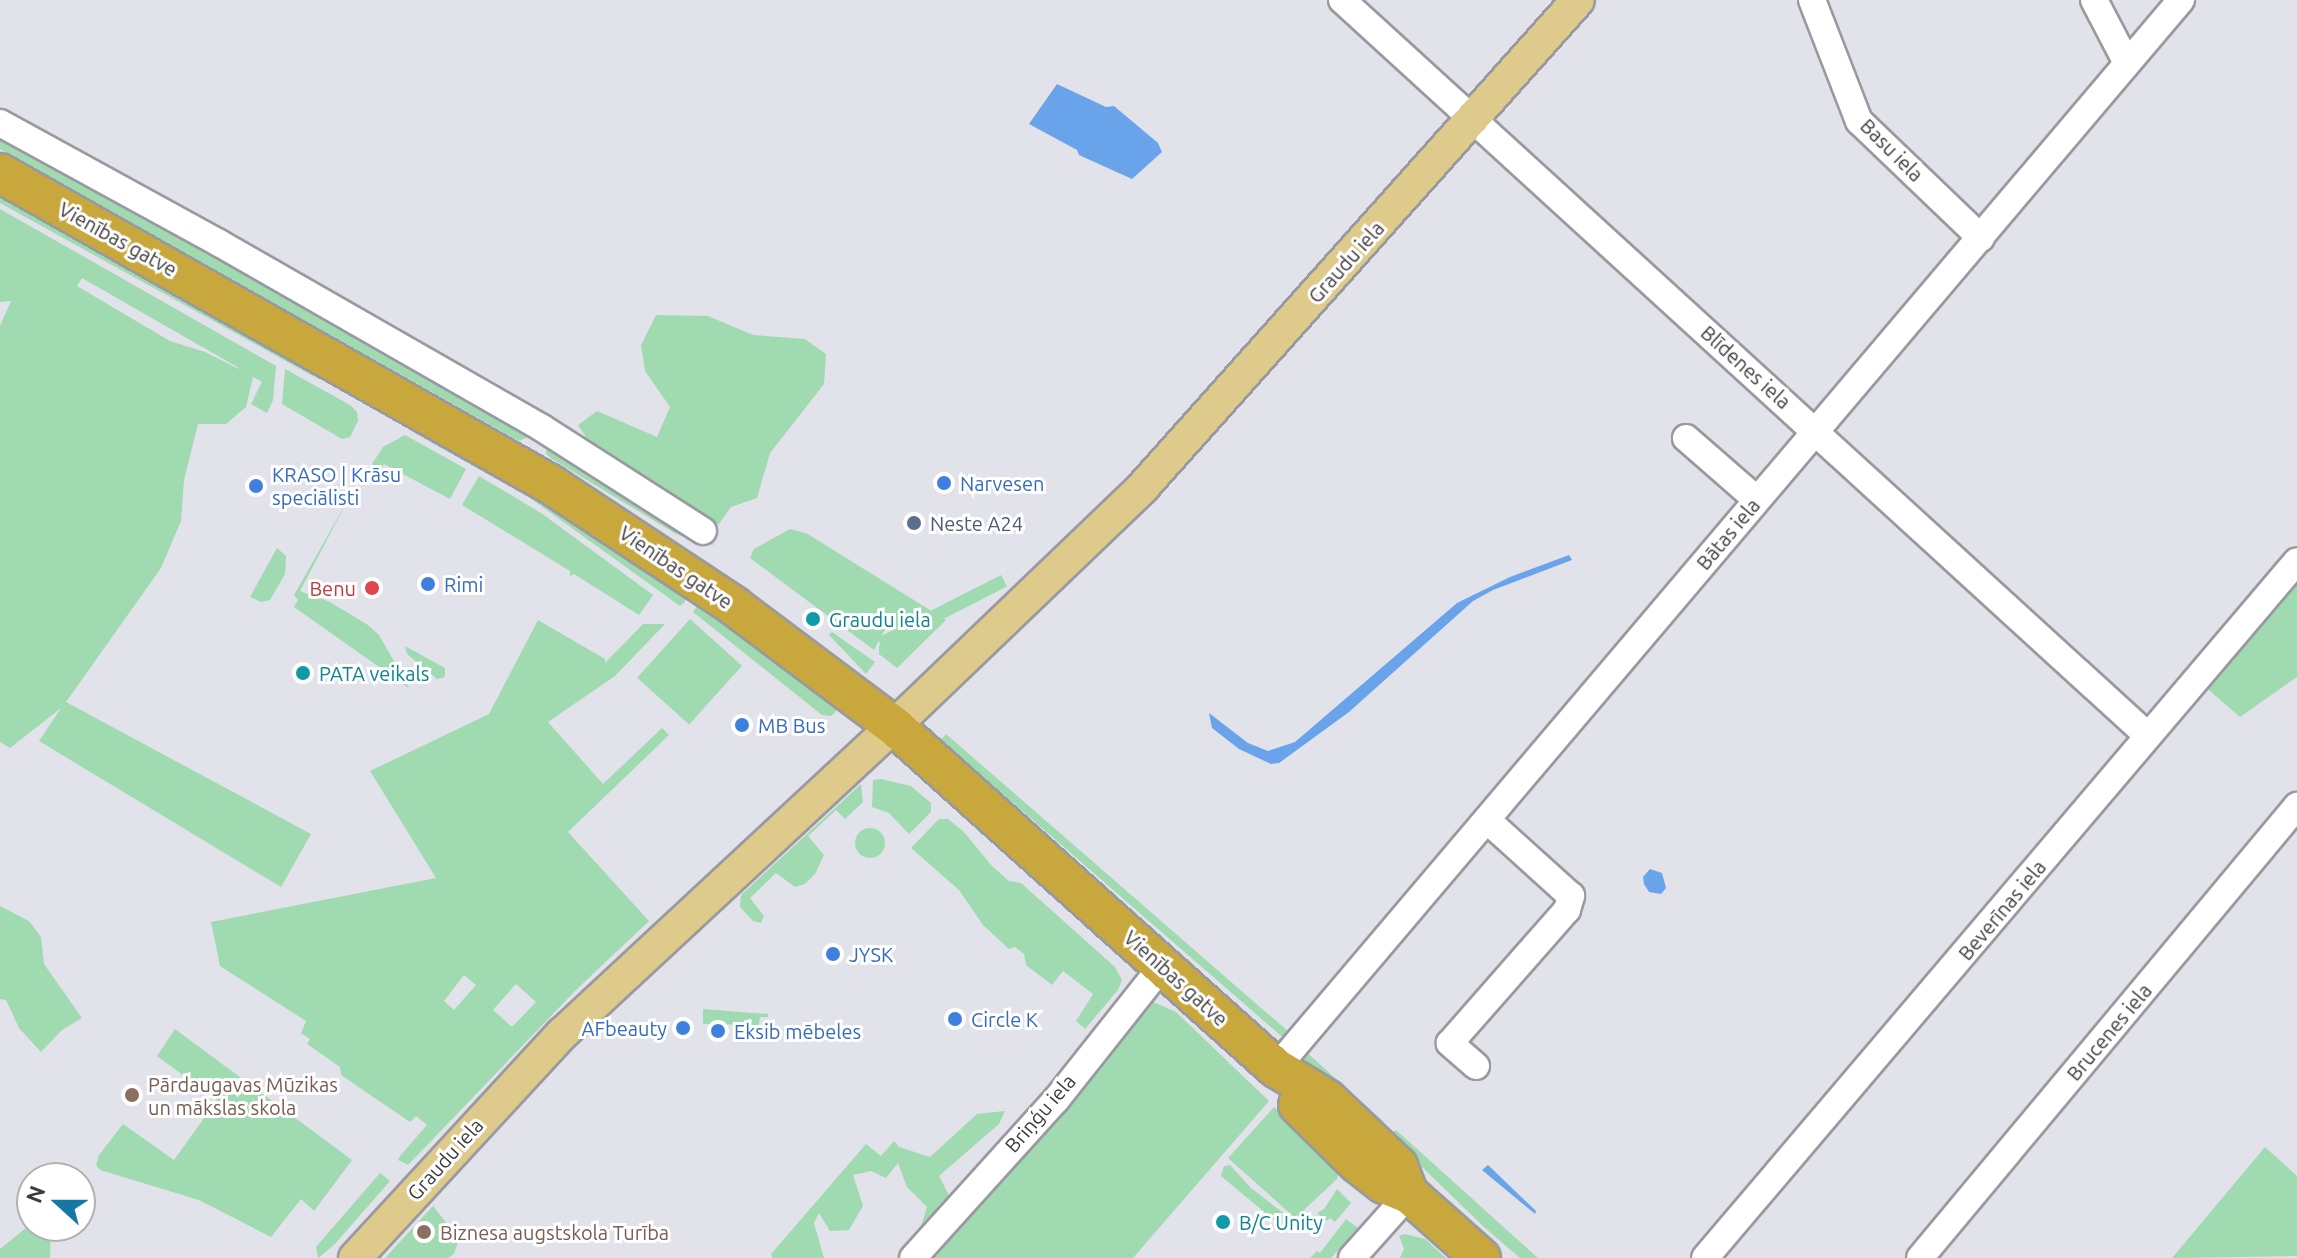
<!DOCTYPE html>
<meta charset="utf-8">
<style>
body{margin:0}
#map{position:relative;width:2297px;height:1258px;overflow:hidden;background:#e2e2ea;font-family:Ubuntu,sans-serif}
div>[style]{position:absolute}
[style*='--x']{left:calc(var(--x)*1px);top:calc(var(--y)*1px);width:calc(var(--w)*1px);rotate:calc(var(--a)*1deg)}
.green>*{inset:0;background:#a0dab0;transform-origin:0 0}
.round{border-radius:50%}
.water>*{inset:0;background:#69a4ea}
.roads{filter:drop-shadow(2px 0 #9999a0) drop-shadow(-2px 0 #9999a0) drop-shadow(0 2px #9999a0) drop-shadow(0 -2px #9999a0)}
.minor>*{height:26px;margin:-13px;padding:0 13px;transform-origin:13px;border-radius:13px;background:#fff}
.major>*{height:32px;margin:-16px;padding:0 16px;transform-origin:16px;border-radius:16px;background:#deca8a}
.highway>*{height:38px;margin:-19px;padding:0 19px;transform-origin:19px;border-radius:19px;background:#c8a73c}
.dots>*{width:22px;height:22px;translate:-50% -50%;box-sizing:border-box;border:4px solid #fff;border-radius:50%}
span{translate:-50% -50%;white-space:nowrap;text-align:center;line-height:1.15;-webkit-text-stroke:6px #fff;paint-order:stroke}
.street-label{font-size:20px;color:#3c3c3f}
.shop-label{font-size:20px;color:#366cbe}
.left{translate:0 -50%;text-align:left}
.right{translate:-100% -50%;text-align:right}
.service-label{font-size:20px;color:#4e5e75}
.health-label{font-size:20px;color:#be3a42}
.culture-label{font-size:20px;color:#0d838f}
.education-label{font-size:20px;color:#785e54}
.north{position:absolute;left:16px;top:1162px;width:80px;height:80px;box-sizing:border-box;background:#fff;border:2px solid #b1b1b2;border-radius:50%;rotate:291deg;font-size:22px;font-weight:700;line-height:32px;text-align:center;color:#3c3c3f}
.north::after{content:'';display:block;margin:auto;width:28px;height:36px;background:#1777a4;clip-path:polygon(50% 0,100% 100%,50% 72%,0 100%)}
</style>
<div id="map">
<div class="green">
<i style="clip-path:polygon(0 135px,19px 142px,528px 437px,519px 441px,0 149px)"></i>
<i style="clip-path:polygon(0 197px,302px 367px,320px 380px,0 203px)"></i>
<i style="clip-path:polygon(evenodd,0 209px,276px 366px,273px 400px,267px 413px,251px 404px,262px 382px,253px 377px,246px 407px,226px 424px,198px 424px,184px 480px,181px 521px,161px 568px,66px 702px,311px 834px,281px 887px,39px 741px,61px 708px,10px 748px,0 742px,0 326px,11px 301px,0 302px,0 209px,82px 278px,239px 368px,239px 369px,205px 352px,170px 341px,77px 286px,82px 278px)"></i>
<i style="clip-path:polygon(656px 315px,708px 316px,753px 335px,805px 339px,826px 354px,824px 384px,770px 453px,757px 498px,731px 507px,719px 524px,708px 525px,595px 451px,578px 425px,597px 411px,657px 437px,670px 407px,645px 371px,641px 345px)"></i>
<i style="clip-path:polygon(285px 369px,350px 405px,357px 412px,358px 421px,350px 437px,342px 439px,282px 404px)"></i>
<i style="clip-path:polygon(411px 431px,421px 431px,511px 481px,686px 595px,685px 602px,680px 606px,530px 498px)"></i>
<i style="clip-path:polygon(405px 435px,466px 469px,450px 499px,384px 464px,377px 476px,373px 473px,372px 464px,383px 447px)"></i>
<i style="clip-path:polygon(547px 444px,661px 507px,715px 545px,676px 534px,552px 459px,546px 454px)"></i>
<i style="clip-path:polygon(479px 476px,541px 513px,653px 595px,639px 615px,574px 574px,570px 576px,570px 571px,462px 505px)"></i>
<i style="clip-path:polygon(349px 498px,300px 591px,330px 602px,368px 625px,379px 635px,409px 688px,294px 607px,298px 600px,294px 595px)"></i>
<i style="clip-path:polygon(790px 529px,806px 533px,946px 620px,897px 668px,879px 654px,879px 646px,886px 637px,895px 644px,903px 632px,889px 622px,874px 650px,750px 558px,754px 549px)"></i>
<i style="clip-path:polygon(277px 548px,286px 556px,285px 574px,270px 600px,261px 602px,250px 597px)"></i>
<i style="clip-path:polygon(2297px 574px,2297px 677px,2240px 717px,2203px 685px)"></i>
<i style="left:1001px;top:575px;width:13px;height:139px;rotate:63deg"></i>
<i style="clip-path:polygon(698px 605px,837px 702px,841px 706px,831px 716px,822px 715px,693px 612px)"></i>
<i style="left:690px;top:619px;width:70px;height:79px;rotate:42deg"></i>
<i style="clip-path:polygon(evenodd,538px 620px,605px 659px,605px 663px,643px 624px,665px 624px,615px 676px,548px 722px,603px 784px,662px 728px,669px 735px,568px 832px,649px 921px,577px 989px,408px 1165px,398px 1160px,400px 1156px,427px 1125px,416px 1116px,410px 1122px,341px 1075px,340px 1067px,307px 1044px,310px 1039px,301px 1033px,306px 1021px,220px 966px,211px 922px,436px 878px,370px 771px,489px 714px,538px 620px,464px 975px,476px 985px,454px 1010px,444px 1001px,464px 975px,538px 620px,516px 984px,536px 1002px,512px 1027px,493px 1010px,516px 984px)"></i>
<i style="clip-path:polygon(832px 632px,875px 662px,866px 674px,829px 635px)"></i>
<i style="clip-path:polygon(405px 646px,445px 668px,445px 677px,437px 679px,407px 654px)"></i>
<i style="left:946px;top:734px;width:465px;height:8px;rotate:41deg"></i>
<i style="clip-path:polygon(881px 779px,911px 786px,931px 803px,931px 812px,909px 834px,889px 813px,872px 807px,873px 780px)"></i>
<i style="clip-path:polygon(861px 784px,863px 802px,845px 819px,836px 810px,808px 836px,824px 855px,815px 874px,805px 884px,795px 887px,776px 873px,750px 898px,764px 916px,761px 923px,753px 921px,740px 907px,741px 895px)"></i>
<i style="clip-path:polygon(939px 819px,948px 819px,963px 831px,992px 866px,1009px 881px,1021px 883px,1115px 967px,1122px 980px,1118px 990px,1085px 1029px,1076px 1021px,1093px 994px,1063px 971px,1052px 985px,1026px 965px,1024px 954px,1015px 947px,1009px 949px,983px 925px,959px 890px,911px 848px)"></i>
<i class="round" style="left:855px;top:828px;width:30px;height:30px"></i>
<i style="clip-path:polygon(0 906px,29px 921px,41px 937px,44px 964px,82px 1018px,62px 1030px,41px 1052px,19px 1028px,6px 1000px,0 999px)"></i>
<i style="clip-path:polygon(1151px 1001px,1176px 1012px,1269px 1101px,1133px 1258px,911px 1258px,927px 1207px,907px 1187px,898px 1163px,886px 1178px,871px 1171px,853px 1175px,863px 1206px,849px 1230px,830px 1231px,819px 1213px,814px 1223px,824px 1258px,772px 1258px,771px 1254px,866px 1144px,881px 1156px,894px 1141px,899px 1147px,930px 1157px,977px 1114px,1005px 1111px,999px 1124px,939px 1176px,958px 1213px,1044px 1121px,1067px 1110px,1088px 1082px,1080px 1071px)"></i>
<i style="clip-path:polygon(703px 1009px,768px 1014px,768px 1017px,760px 1017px,759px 1025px,703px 1024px)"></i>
<i style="clip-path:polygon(175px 1029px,352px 1160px,314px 1211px,301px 1199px,271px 1237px,199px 1200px,100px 1170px,96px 1165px,99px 1155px,123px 1124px,174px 1160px,217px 1100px,157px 1056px)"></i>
<i style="left:1304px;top:1050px;width:108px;height:7px;rotate:42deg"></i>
<i style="clip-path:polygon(1274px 1107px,1339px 1169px,1337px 1179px,1305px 1209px,1301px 1218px,1297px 1215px,1294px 1217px,1228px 1158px)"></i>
<i style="clip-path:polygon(1396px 1130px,1538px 1258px,1520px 1258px,1484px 1227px,1389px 1135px)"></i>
<i style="clip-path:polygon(2265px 1147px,2297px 1176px,2297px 1256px,2172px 1258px)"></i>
<i style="clip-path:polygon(1230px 1165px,1251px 1188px,1286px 1215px,1281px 1226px,1221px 1176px,1224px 1166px)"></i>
<i style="clip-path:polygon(380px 1173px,390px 1181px,335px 1244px,318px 1258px,316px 1247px)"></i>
<i style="clip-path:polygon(1337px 1189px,1351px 1203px,1335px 1222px,1330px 1218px,1326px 1221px,1317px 1213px,1324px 1209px)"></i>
<i style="clip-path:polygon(433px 1206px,459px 1239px,454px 1254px,448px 1258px,385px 1258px)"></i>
<i style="clip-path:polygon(1346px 1219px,1358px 1228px,1331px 1258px,1310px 1258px,1317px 1251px,1320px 1253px)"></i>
<i style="clip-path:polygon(32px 1223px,32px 1226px,51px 1226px,50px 1258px,0 1258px,0 1249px)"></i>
<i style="clip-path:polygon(1405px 1234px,1425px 1239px,1446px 1258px,1400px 1258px,1404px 1249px,1399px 1236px)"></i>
</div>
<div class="water">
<i style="clip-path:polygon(1057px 84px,1106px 107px,1114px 106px,1158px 143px,1162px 152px,1132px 179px,1079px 155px,1077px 150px,1029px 124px)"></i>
<i style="clip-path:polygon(1569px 555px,1572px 560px,1493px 590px,1473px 601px,1349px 712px,1279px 763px,1271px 764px,1239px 749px,1212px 728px,1209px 713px,1248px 743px,1268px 751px,1295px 742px,1457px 603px,1510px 577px)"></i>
<i style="clip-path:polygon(1650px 869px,1662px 873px,1666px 888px,1661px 894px,1649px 892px,1644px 884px,1643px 877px)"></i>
<i style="clip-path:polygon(1488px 1165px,1536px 1211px,1535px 1214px,1482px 1170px)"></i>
</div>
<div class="roads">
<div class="minor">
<i style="--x:1342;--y:0;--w:1091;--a:42.4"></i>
<i style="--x:1812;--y:0;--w:130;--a:68.8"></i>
<i style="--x:1859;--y:121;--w:169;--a:43.8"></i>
<i style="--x:2094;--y:0;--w:71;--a:62.4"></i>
<i style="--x:0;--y:123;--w:250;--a:28.7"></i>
<i style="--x:219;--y:243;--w:372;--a:29.8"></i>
<i style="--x:542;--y:428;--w:191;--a:32.6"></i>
<i style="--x:1686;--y:438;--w:93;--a:41.1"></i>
<i style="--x:1476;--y:1066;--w:35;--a:-139"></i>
<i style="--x:1450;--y:1043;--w:177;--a:-48.7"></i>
<i style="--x:1567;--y:910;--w:15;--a:-74"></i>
<i style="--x:1571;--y:896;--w:113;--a:-137.9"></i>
<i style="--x:1276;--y:1068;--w:1400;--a:-49.72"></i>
<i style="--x:913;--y:1258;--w:213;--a:-47.9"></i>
<i style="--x:1056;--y:1100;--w:172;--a:-51.6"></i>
<i style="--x:1352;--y:1258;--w:86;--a:-48.3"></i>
<i style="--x:1705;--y:1258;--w:914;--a:-49.66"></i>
<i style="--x:1920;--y:1258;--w:589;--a:-50.17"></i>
</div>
<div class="major">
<i style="--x:355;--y:1258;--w:305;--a:-47.3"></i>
<i style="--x:562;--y:1034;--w:453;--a:-42.9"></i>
<i style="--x:894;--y:726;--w:344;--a:-43.8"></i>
<i style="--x:1142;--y:488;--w:654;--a:-48.22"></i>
</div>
<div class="highway">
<i style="--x:0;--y:173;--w:632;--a:29.49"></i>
<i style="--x:550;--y:484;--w:221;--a:33.5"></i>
<i style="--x:734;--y:606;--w:200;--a:36.9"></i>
<i style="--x:894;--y:726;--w:513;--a:41.84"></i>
<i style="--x:1276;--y:1068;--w:60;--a:31.3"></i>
<i style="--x:1327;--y:1099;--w:98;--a:43.3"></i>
<i style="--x:1398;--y:1166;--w:30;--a:69"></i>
<i style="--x:1298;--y:1105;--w:83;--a:44.5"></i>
<i style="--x:1357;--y:1163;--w:34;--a:38"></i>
<i style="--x:1384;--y:1184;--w:27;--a:22"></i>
<i style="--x:1409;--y:1194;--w:96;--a:41.6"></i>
</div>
</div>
<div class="dots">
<i style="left:944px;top:483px;background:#3f7fe0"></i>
<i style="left:256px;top:486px;background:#3f7fe0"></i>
<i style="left:914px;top:523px;background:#5c6f8a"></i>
<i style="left:428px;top:584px;background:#3f7fe0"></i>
<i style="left:372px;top:588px;background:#e0444e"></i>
<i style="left:813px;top:619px;background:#0f9aa8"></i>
<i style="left:303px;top:673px;background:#0f9aa8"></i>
<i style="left:742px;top:725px;background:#3f7fe0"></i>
<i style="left:833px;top:954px;background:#3f7fe0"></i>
<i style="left:955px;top:1019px;background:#3f7fe0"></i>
<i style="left:683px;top:1028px;background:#3f7fe0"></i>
<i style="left:718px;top:1031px;background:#3f7fe0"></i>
<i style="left:132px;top:1095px;background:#8d6e63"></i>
<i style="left:1223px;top:1222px;background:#0f9aa8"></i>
<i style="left:424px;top:1232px;background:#8d6e63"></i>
</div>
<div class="street-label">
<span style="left:1892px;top:150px;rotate:45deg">Basu iela</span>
<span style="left:118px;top:239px;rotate:29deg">Vienības gatve</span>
<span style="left:1346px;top:262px;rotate:-48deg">Graudu iela</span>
<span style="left:1746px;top:367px;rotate:42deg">Blīdenes iela</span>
<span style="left:1728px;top:534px;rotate:-50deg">Bātas iela</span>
<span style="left:676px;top:567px;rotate:34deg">Vienības gatve</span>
<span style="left:2002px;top:910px;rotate:-50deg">Beverīnas iela</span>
<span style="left:1176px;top:978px;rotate:42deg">Vienības gatve</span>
<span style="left:2109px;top:1032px;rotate:-50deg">Brucenes iela</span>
<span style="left:1040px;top:1113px;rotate:-49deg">Briņģu iela</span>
<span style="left:445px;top:1159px;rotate:-48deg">Graudu iela</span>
</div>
<div class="shop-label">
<span class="left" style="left:272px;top:486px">KRASO | Krāsu<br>speciālisti</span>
<span class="left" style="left:960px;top:483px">Narvesen</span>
<span class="left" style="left:444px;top:584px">Rimi</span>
<span class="left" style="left:758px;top:725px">MB Bus</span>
<span class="left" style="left:849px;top:954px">JYSK</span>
<span class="left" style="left:971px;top:1019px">Circle K</span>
<span class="right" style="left:667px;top:1028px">AFbeauty</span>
<span class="left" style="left:734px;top:1031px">Eksib mēbeles</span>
</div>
<div class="service-label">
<span class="left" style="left:930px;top:523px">Neste A24</span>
</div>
<div class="health-label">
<span class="right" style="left:356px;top:588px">Benu</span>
</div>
<div class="culture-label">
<span class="left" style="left:829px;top:619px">Graudu iela</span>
<span class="left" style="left:319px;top:673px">PATA veikals</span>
<span class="left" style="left:1239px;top:1222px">B/C Unity</span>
</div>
<div class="education-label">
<span class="left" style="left:148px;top:1096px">Pārdaugavas Mūzikas<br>un mākslas skola</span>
<span class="left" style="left:440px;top:1232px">Biznesa augstskola Turība</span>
</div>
<div class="north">N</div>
</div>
